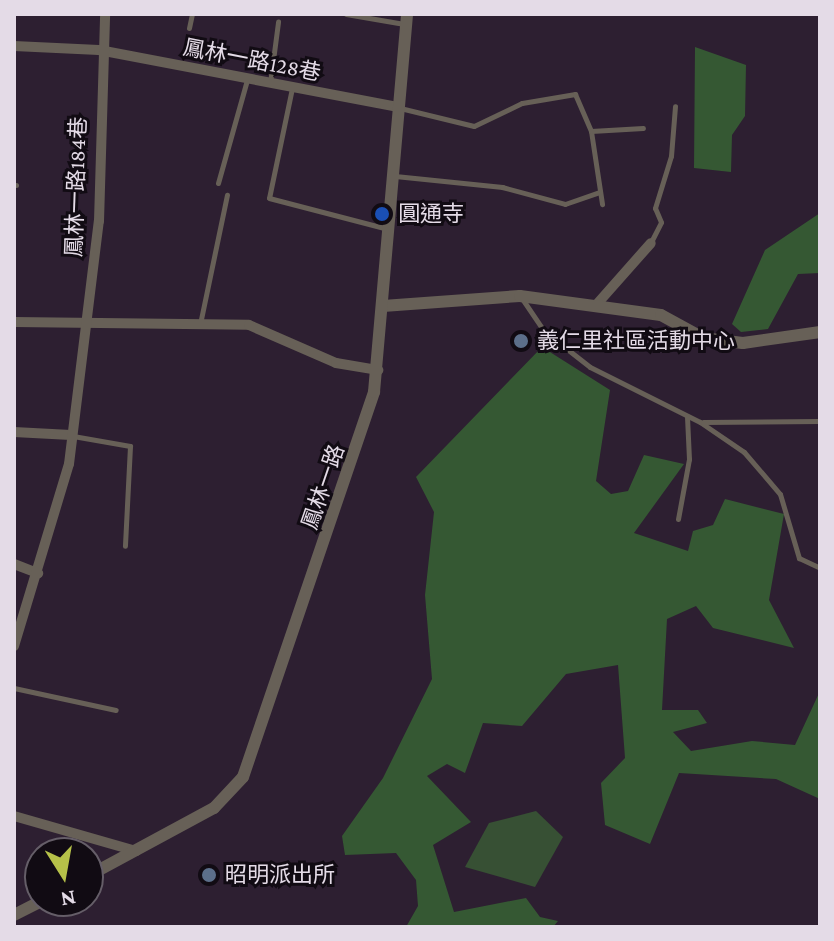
<!DOCTYPE html>
<meta charset="utf-8">
<style>
body{margin:0}
#map{position:relative;width:834px;height:941px;overflow:hidden;background:#2d1f31;font-family:"Crimson Pro","Noto Sans TC",serif}
div>[style]{position:absolute}
[style*='--x']{left:calc(var(--x)*1px);top:calc(var(--y)*1px);width:calc(var(--w)*1px);rotate:calc(var(--a)*1deg)}
.green>*{inset:0;background:#375034}
.forest>*{inset:0;background:#355833}
.service>*{height:5px;margin:-2.5px;padding:0 2.5px;transform-origin:2.5px;border-radius:2.5px;background:#676057}
.minor>*{height:10px;margin:-5px;padding:0 5px;transform-origin:5px;border-radius:5px;background:#676057}
.tertiary>*{height:12px;margin:-6px;padding:0 6px;transform-origin:6px;border-radius:6px;background:#676057}
.dots>*{width:22px;height:22px;translate:-50% -50%;box-sizing:border-box;border:4px solid #110b13;border-radius:50%}
span{translate:-50% -50%;white-space:nowrap;text-align:center;line-height:1.15;-webkit-text-stroke:6px #110b13;paint-order:stroke}
.street-label{font-size:22px;color:#e4dbe7}
.poi-label{font-size:22px;color:#e4dbe7}
.left{translate:0 -50%;text-align:left}
.frame{position:absolute;inset:0;border:16px solid #e4dbe7;pointer-events:none}
.north{position:absolute;left:24px;top:837px;width:80px;height:80px;box-sizing:border-box;background:#110b13;border:2px solid #655e68;border-radius:50%;rotate:169deg;font-size:22px;font-weight:700;line-height:32px;text-align:center;color:#e4dbe7}
.north::after{content:'';display:block;margin:auto;width:28px;height:36px;background:#b6c149;clip-path:polygon(50% 0,100% 100%,50% 72%,0 100%)}
</style>
<div id="map">
<div class="green">
<i style="clip-path:polygon(536px 811px,563px 837px,535px 887px,465px 867px,489px 823px)"></i>
</div>
<div class="forest">
<i style="clip-path:polygon(695px 47px,746px 65px,745px 116px,732px 135px,731px 172px,694px 168px)"></i>
<i style="clip-path:polygon(820px 213px,820px 273px,798px 274px,768px 329px,741px 332px,732px 324px,765px 250px)"></i>
<i style="clip-path:polygon(542px 347px,610px 390px,596px 481px,611px 494px,628px 491px,644px 455px,684px 464px,634px 533px,688px 551px,693px 531px,713px 525px,725px 499px,784px 514px,769px 600px,794px 648px,713px 628px,696px 606px,667px 619px,662px 710px,698px 710px,707px 723px,673px 732px,691px 751px,752px 741px,795px 745px,820px 691px,820px 799px,776px 779px,679px 773px,650px 844px,605px 825px,601px 783px,625px 758px,618px 665px,566px 674px,522px 726px,483px 723px,465px 773px,447px 764px,427px 776px,471px 822px,433px 845px,454px 912px,526px 898px,540px 917px,558px 921px,553px 927px,406px 927px,418px 906px,416px 880px,396px 853px,345px 855px,342px 836px,383px 778px,432px 679px,425px 595px,434px 512px,416px 477px)"></i>
</div>
<div class="service">
<i style="--x:346;--y:14;--w:59;--a:9.8"></i>
<i style="--x:189;--y:28;--w:14;--a:-78"></i>
<i style="--x:270;--y:83;--w:62;--a:-82.5"></i>
<i style="--x:292;--y:88;--w:112;--a:101.8"></i>
<i style="--x:269;--y:198;--w:123;--a:14.6"></i>
<i style="--x:400;--y:108;--w:76;--a:13.7"></i>
<i style="--x:474;--y:126;--w:53;--a:-25.6"></i>
<i style="--x:522;--y:103;--w:54;--a:-9.6"></i>
<i style="--x:575;--y:94;--w:40;--a:66.6"></i>
<i style="--x:591;--y:131;--w:74;--a:81.4"></i>
<i style="--x:591;--y:131;--w:52;--a:-3.3"></i>
<i style="--x:395;--y:176;--w:108;--a:5.9"></i>
<i style="--x:502;--y:187;--w:65;--a:15.1"></i>
<i style="--x:565;--y:204;--w:37;--a:-19"></i>
<i style="--x:218;--y:183;--w:107;--a:-74.3"></i>
<i style="--x:14;--y:185;--w:2;--a:0"></i>
<i style="--x:651;--y:242;--w:22;--a:-63"></i>
<i style="--x:661;--y:222;--w:15;--a:-113"></i>
<i style="--x:655;--y:208;--w:54;--a:-72.9"></i>
<i style="--x:671;--y:156;--w:50;--a:-85.4"></i>
<i style="--x:523;--y:300;--w:37;--a:56"></i>
<i style="--x:544;--y:331;--w:58;--a:38"></i>
<i style="--x:590;--y:367;--w:123;--a:26.6"></i>
<i style="--x:700;--y:422;--w:53;--a:34.3"></i>
<i style="--x:744;--y:452;--w:55;--a:49.4"></i>
<i style="--x:780;--y:494;--w:67;--a:73.5"></i>
<i style="--x:799;--y:558;--w:23;--a:25"></i>
<i style="--x:200;--y:324;--w:132;--a:-78.2"></i>
<i style="--x:703;--y:422;--w:117;--a:-0.5"></i>
<i style="--x:73;--y:436;--w:58;--a:10"></i>
<i style="--x:130;--y:446;--w:100;--a:92.9"></i>
<i style="--x:678;--y:519;--w:61;--a:-79.6"></i>
<i style="--x:689;--y:459;--w:43;--a:-92.7"></i>
<i style="--x:14;--y:688;--w:104;--a:12.2"></i>
</div>
<div class="minor">
<i style="--x:14;--y:46;--w:85;--a:2.7"></i>
<i style="--x:99;--y:50;--w:305;--a:10.8"></i>
<i style="--x:597;--y:304;--w:81;--a:-48.5"></i>
<i style="--x:14;--y:322;--w:235;--a:0.7"></i>
<i style="--x:249;--y:325;--w:95;--a:23.6"></i>
<i style="--x:336;--y:363;--w:43;--a:9.5"></i>
<i style="--x:14;--y:432;--w:57;--a:3"></i>
<i style="--x:14;--y:564;--w:26;--a:21"></i>
<i style="--x:14;--y:646;--w:190;--a:-73.2"></i>
<i style="--x:69;--y:464;--w:245;--a:-83"></i>
<i style="--x:99;--y:221;--w:207;--a:-88.3"></i>
<i style="--x:14;--y:816;--w:127;--a:16"></i>
</div>
<div class="tertiary">
<i style="--x:383;--y:306;--w:137;--a:-4.2"></i>
<i style="--x:520;--y:296;--w:142;--a:7.7"></i>
<i style="--x:661;--y:315;--w:48;--a:28.7"></i>
<i style="--x:703;--y:338;--w:40;--a:7.1"></i>
<i style="--x:743;--y:343;--w:78;--a:-8.1"></i>
<i style="--x:88;--y:876;--w:143;--a:-28.4"></i>
<i style="--x:214;--y:808;--w:42;--a:-46.9"></i>
<i style="--x:243;--y:777;--w:407;--a:-71.2"></i>
<i style="--x:374;--y:392;--w:379;--a:-85"></i>
<i style="--x:14;--y:915;--w:30;--a:-27"></i>
</div>
<div class="dots">
<i style="left:382px;top:214px;background:#1a4fb4"></i>
<i style="left:521px;top:341px;background:#5c6f8a"></i>
<i style="left:209px;top:875px;background:#5c6f8a"></i>
</div>
<div class="street-label">
<span style="left:252px;top:60px;rotate:11deg">鳳林一路128巷</span>
<span style="left:76px;top:187px;rotate:-88deg">鳳林一路184巷</span>
<span style="left:323px;top:487px;rotate:-71deg">鳳林一路</span>
</div>
<div class="poi-label">
<span class="left" style="left:398px;top:214px">圓通寺</span>
<span class="left" style="left:537px;top:341px">義仁里社區活動中心</span>
<span class="left" style="left:225px;top:875px">昭明派出所</span>
</div>
<div class="frame"></div>
<div class="north">N</div>
</div>
